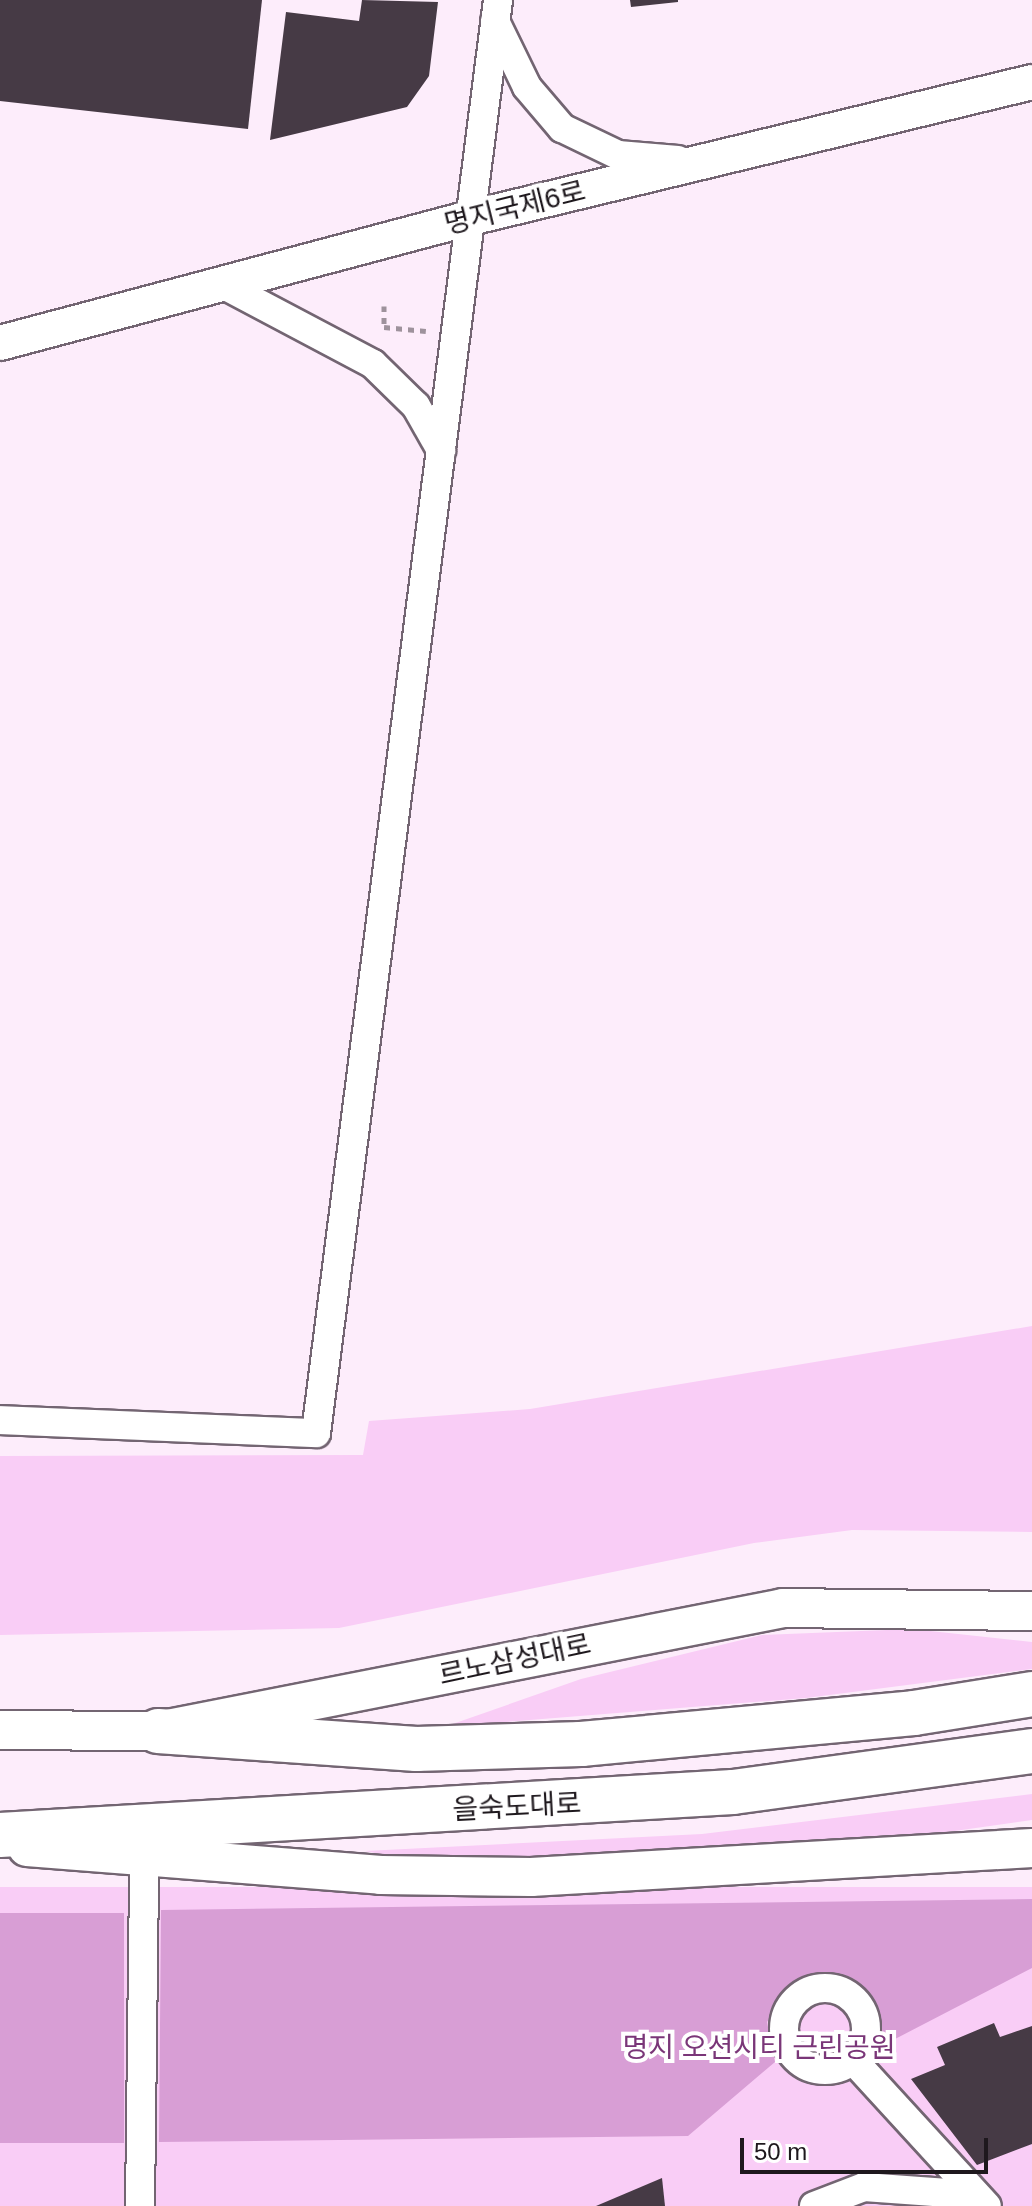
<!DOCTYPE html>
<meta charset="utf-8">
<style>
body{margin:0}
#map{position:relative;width:1032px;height:2206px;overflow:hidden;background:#fdedfb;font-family:Arial,"Noto Sans KR",sans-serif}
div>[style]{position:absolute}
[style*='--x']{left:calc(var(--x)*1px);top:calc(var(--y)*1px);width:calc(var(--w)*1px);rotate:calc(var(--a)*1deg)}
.green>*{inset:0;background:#f9cdf6;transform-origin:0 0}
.forest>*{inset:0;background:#d89ed5;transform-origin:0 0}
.building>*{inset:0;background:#463a45}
.path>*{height:5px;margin-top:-2.5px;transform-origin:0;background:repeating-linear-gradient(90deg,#9e929c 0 6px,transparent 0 12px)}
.roads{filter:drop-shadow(2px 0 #736572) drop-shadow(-2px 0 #736572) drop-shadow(0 2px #736572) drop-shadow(0 -2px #736572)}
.minor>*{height:28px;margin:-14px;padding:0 14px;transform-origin:14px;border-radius:14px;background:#fff}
.minor>.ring{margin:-14px;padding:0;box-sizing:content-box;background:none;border:28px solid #fff;border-radius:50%}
.tertiary>*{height:34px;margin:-17px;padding:0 17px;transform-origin:17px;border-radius:17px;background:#fff}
.secondary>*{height:38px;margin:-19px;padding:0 19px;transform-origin:19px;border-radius:19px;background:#fff}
.trunk>*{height:44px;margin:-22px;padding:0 22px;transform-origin:22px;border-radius:22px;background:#fff}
span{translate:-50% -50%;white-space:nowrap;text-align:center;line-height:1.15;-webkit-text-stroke:8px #fff;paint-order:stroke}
.street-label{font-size:28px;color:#1e181d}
.park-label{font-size:28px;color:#7a3678}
.scale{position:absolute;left:740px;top:2138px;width:248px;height:36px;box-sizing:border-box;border:4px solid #1e181d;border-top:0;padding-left:10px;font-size:24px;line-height:28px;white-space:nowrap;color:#1e181d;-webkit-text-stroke:6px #fff;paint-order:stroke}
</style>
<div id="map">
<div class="green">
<i style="clip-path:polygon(1032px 1326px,1032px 1532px,852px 1530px,754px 1543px,339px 1628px,0 1635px,0 1456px,363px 1455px,369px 1421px,530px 1409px)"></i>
<i style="clip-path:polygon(912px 1629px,1032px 1642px,1032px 1669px,806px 1698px,444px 1727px,581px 1679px,762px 1635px)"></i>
<i style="clip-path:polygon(1032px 1794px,1032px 1820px,828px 1849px,413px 1861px,365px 1851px,702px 1834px)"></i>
<i style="left:1032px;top:1887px;width:319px;height:1032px;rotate:90deg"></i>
</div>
<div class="forest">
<i style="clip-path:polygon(1032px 1899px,1032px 1968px,870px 2052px,875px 2017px,863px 1988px,819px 1974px,786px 1990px,767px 2022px,775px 2062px,688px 2136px,159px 2142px,161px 1910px)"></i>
<i style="left:0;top:1913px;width:124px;height:230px"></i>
</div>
<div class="building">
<i style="clip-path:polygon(0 0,262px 0,248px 129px,0 101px)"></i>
<i style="clip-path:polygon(362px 0,438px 2px,429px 76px,407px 107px,270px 140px,286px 12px,359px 21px)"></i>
<i style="clip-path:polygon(630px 0,678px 0,678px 2px,631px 7px)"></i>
<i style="clip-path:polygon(994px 2023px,1000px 2037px,1032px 2026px,1032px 2144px,977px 2165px,911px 2079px,945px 2065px,937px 2047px)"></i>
<i style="clip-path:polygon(662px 2178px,665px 2206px,596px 2206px)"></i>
</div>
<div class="path">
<i style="--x:384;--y:306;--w:23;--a:90"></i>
<i style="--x:384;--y:327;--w:42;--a:5.4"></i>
</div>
<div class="roads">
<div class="minor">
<i style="--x:495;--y:21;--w:73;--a:64.1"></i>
<i style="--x:527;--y:87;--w:54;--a:49.5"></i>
<i style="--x:562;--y:128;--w:62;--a:25.7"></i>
<i style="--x:618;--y:155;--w:60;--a:4.8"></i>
<i style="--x:220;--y:283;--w:173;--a:27.9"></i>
<i style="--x:373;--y:364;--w:60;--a:44.3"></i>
<i style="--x:416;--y:406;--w:51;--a:60.4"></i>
<i style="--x:0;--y:1420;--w:316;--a:2.4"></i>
<i style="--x:316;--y:1433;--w:1445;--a:-82.76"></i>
<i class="ring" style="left:784px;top:1988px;width:54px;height:54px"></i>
<i style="--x:853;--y:2060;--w:198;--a:47.5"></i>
<i style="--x:140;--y:2206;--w:346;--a:-89.3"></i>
<i style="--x:814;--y:2206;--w:53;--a:-20.8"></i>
<i style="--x:864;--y:2187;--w:112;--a:4.1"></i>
</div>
<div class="tertiary">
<i style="--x:0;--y:343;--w:486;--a:-14.9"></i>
<i style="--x:470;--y:218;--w:578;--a:-13.6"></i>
</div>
<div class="secondary">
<i style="--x:0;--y:1730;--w:158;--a:0.4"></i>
<i style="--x:158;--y:1731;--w:637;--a:-11.13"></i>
<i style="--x:783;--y:1608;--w:249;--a:0.7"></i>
<i style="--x:27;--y:1847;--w:355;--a:4.5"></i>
<i style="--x:381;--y:1875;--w:150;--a:0.8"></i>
<i style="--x:531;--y:1877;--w:502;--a:-3.31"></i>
</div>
<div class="trunk">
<i style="--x:158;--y:1731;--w:259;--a:4"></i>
<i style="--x:416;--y:1749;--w:165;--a:-1.7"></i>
<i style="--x:581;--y:1744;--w:334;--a:-5.3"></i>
<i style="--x:914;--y:1713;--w:120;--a:-9.1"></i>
<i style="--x:0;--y:1835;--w:734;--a:-3.36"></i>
<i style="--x:733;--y:1792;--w:302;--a:-7.8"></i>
</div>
</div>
<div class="street-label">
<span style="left:515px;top:208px;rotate:-14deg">명지국제6로</span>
<span style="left:515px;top:1660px;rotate:-12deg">르노삼성대로</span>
<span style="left:517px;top:1807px;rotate:-3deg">을숙도대로</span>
</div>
<div class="park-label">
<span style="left:759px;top:2048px">명지 오션시티 근린공원</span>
</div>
<div class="scale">50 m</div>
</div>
